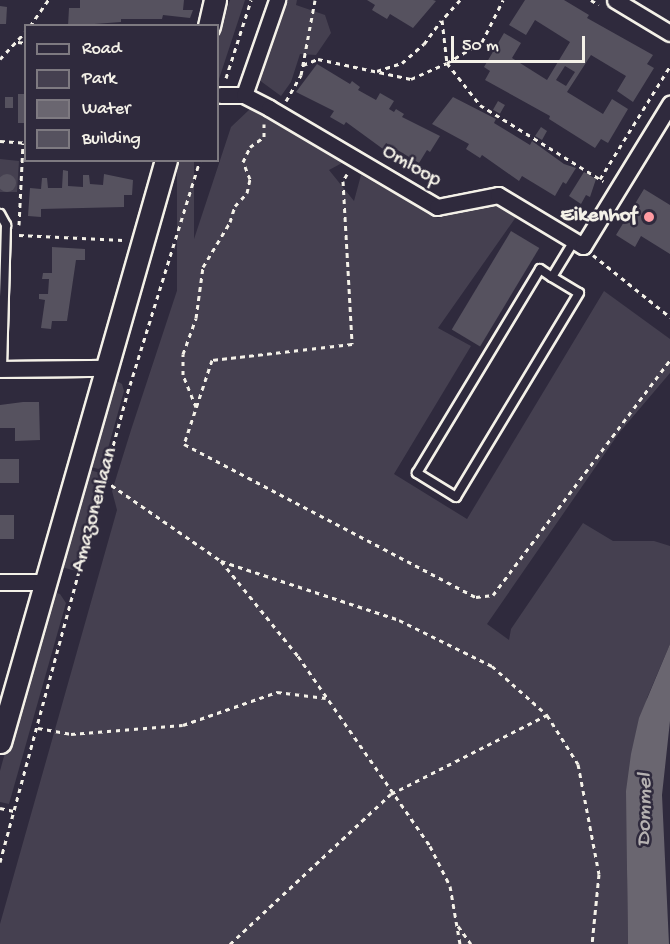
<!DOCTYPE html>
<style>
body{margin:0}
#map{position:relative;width:670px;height:944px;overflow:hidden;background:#2f2a3d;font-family:"Gochi Hand",sans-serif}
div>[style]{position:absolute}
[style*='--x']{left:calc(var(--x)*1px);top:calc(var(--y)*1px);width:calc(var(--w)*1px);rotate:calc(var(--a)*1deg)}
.green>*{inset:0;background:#454050;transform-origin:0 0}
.water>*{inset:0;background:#6a6670}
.building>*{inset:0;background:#56525f;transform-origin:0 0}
.round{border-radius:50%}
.path>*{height:3px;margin-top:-1.5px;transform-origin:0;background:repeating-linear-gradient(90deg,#f4f1e8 0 4.5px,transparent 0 9px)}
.roads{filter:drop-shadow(2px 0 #f4f1e8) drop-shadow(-2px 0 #f4f1e8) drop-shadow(0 2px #f4f1e8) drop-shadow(0 -2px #f4f1e8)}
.lane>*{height:8px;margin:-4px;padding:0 4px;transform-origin:4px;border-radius:4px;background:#2f2a3d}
.street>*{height:15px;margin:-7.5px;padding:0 7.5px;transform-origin:7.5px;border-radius:7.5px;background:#2f2a3d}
.secondary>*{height:21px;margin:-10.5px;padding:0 10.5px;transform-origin:10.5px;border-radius:10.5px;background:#2f2a3d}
.dots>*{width:16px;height:16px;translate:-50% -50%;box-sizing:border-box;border:3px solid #2f2a3d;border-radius:50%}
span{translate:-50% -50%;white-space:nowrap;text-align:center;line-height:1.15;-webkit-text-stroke:5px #2f2a3d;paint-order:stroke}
.street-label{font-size:21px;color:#f4f1e8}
.poi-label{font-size:21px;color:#f4f1e8;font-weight:700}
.right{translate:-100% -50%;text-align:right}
.water-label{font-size:22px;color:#b6b2b2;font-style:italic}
.legend{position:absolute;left:24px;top:24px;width:195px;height:138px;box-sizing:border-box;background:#2f2a3d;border:2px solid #7e7a81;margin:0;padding:8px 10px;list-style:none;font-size:18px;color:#f4f1e8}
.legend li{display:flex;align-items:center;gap:12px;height:30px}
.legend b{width:30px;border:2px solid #7e7a81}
.scale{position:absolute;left:451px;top:36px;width:134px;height:27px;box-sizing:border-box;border:3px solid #f4f1e8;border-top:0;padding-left:8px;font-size:18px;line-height:21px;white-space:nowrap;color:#f4f1e8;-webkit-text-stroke:4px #2f2a3d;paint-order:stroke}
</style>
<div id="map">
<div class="green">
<i style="clip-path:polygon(230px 0,245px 0,219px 79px,218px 36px)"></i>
<i style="clip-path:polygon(268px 0,297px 0,296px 5px,325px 15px,331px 33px,316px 55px,300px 54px,291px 82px,281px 96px,248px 72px)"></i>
<i style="clip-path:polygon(250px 109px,342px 163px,329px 170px,354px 201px,361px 175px,438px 218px,495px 203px,511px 206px,516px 217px,438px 328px,471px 346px,394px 474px,467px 519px,604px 291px,670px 339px,670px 373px,619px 433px,487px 624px,509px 640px,511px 629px,583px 523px,613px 541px,654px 541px,670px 546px,670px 644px,647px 698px,627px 880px,628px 944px,0 944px,0 924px,117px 510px,112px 491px,131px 430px,231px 127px)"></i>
<i style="clip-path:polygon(0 159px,19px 161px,17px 192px,0 192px)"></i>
<i style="left:177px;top:161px;width:17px;height:205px"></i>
<i style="clip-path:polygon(108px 376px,122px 384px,124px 391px,102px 470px,84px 465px)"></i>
<i style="left:82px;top:468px;width:20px;height:101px;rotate:15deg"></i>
<i style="clip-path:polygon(49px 591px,60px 594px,66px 603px,9px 804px,0 802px,0 771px)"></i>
</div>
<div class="water">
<i style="clip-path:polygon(670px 644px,670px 721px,662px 795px,669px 944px,628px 944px,626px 791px,631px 754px,639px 718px)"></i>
</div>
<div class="building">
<i style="clip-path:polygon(80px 0,184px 0,183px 10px,193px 10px,190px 18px,163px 15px,162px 19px,121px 19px,121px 22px,68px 26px,69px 8px,80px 8px)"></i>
<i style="clip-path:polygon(367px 0,433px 0,436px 1px,413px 28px,390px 14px,387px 19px,372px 10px,375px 5px)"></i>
<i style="clip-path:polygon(evenodd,525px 0,564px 0,589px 15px,587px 18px,653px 55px,647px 64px,654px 68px,633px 102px,617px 91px,626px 76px,591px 55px,567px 92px,603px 114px,612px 99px,628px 109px,608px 143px,601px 139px,595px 148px,549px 119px,550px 116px,485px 80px,490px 71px,484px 67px,504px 33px,521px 43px,512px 58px,547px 80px,570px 42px,535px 20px,526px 35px,509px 25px,525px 0,565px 66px,575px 72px,566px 86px,556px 80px,565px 66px)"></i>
<i style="clip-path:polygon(0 6px,7px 7px,6px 24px,0 24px)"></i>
<i style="clip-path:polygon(317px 64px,350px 84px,352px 81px,360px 87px,358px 90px,376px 100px,380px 93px,394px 101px,389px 109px,394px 112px,396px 109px,404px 114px,402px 117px,440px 136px,430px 152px,427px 150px,419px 163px,386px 143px,383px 149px,346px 122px,344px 125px,330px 117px,334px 111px,296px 92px)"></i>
<i style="left:18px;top:94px;width:8px;height:29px"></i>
<i style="left:5px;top:97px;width:8px;height:11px"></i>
<i style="clip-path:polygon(453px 97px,496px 119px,494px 123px,530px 145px,532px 141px,564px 164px,576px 168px,566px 184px,563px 182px,555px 196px,522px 176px,519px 181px,482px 155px,480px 158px,466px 149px,469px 144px,432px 124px)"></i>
<i style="left:498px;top:101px;width:8px;height:10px;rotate:30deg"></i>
<i style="clip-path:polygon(541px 127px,547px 131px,542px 140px,535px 136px)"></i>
<i style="clip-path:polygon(63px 170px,68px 171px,68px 186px,83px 187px,83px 175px,89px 175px,90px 184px,103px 185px,104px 174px,133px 180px,132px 195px,124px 195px,124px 207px,41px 209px,41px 217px,28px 216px,30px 188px,41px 189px,42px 178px,47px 178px,48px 188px,62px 188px)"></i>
<i style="clip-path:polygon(584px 172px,596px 179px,590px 197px,586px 195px,581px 204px,569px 196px)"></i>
<i class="round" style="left:-2px;top:174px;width:18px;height:18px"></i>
<i style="clip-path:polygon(644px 189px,670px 205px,670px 254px,641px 236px,635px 247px,616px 235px)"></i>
<i style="left:511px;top:231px;width:33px;height:115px;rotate:31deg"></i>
<i style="clip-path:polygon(52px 247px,85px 249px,85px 260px,76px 260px,67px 321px,52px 321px,51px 329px,41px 328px,45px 300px,39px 299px,39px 294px,48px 294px,49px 279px,42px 279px,43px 273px,52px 273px)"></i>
<i style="clip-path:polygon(23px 402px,39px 402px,40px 440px,15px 441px,15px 428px,0 428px,0 405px)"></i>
<i style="left:0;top:459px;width:19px;height:24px"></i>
<i style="left:14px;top:515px;width:24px;height:14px;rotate:90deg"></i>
</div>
<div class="path">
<i style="--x:460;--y:0;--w:27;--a:132"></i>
<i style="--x:442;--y:20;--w:43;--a:83.4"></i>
<i style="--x:447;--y:63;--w:41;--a:-31"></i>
<i style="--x:482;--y:42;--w:47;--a:-63.4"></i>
<i style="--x:591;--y:0;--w:9;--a:32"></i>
<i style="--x:30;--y:26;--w:32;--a:-55"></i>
<i style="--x:18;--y:42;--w:8;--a:7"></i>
<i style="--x:0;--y:59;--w:38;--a:-47"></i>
<i style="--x:303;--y:65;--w:16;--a:-22"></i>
<i style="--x:318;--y:59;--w:95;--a:12.1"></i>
<i style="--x:411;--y:79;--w:39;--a:-24"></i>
<i style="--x:447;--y:63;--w:53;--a:51.8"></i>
<i style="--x:480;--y:105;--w:145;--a:31.7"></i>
<i style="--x:377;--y:71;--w:26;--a:-18"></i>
<i style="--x:402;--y:63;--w:29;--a:-41"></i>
<i style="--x:424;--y:44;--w:29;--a:-54"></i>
<i style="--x:226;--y:78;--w:82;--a:-72.2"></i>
<i style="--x:286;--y:101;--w:30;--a:-60"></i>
<i style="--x:301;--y:75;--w:76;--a:-79.4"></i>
<i style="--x:0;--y:141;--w:26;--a:4"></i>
<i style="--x:347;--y:174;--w:8;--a:120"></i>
<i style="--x:343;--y:181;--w:163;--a:86.8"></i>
<i style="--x:352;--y:344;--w:141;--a:173.5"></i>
<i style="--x:212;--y:360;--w:89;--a:108.4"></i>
<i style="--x:184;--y:444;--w:330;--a:27.7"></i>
<i style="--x:476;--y:597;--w:17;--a:-7"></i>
<i style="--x:493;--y:595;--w:294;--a:-53"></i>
<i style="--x:600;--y:179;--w:133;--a:-58.2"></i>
<i style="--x:19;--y:225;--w:82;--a:-87.2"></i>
<i style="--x:19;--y:235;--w:104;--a:2.8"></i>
<i style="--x:593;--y:255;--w:99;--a:38.8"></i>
<i style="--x:196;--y:407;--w:35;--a:-112"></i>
<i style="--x:183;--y:375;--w:21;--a:-90"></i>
<i style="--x:183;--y:354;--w:38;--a:-70"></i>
<i style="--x:196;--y:318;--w:51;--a:-82.2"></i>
<i style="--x:203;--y:267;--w:52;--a:-59"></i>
<i style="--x:230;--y:222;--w:17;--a:-73"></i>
<i style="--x:235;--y:206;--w:18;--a:-47"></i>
<i style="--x:247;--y:193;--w:14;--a:-78"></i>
<i style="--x:250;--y:179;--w:18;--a:-112"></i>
<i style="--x:243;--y:162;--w:17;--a:-65"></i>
<i style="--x:250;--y:147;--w:17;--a:-36"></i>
<i style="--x:264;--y:137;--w:13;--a:-90"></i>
<i style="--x:104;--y:480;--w:142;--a:34.7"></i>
<i style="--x:221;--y:561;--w:188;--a:18.3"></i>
<i style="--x:399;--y:620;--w:104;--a:26.3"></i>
<i style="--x:492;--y:666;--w:74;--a:41.7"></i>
<i style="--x:547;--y:715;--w:58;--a:57.7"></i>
<i style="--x:578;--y:764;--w:112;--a:79.2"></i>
<i style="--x:599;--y:874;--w:70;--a:95.7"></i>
<i style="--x:221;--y:561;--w:122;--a:51"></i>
<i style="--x:298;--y:656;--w:231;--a:55.2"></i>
<i style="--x:430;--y:846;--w:45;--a:63.4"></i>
<i style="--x:450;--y:886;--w:59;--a:80.2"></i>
<i style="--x:38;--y:728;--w:34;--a:10"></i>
<i style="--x:71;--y:734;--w:112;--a:-4.6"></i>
<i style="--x:183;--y:725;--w:100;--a:-19.3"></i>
<i style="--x:277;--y:692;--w:49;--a:7"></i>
<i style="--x:0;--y:808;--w:14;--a:12"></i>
<i style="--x:0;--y:862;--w:494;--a:-74.8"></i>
<i style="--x:130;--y:385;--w:236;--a:-72.7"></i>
<i style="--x:458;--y:926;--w:22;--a:54"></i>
<i style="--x:230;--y:944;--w:220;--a:-43"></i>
<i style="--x:391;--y:794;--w:175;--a:-26.9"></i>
</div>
<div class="roads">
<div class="lane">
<i style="--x:0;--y:214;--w:13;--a:61"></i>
<i style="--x:6;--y:225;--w:144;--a:91.6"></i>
<i style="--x:552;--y:277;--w:31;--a:31"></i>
<i style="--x:579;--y:293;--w:238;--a:121.1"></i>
<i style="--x:456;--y:497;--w:46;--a:-148.4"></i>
<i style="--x:417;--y:473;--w:238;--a:-58.9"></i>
<i style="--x:540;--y:269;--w:14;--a:34"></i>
<i style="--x:552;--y:277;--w:42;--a:-58.6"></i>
</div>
<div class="street">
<i style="--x:615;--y:0;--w:64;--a:31"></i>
<i style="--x:221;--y:95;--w:23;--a:0"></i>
<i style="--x:244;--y:95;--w:28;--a:27"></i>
<i style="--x:269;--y:108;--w:195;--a:30.5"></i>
<i style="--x:437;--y:207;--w:62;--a:-11.1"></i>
<i style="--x:498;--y:195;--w:99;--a:31"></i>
<i style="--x:583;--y:246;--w:167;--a:-58.5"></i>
<i style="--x:244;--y:95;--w:101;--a:-70.8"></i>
<i style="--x:0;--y:369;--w:104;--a:-0.6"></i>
<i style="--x:0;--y:582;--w:43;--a:0"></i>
</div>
<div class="secondary">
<i style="--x:209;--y:26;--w:27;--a:-77"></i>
<i style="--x:0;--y:742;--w:605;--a:-74.08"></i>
</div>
</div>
<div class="dots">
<i style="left:649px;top:217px;background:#ff9aa2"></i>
</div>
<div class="street-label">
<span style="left:411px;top:167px;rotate:30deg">Omloop</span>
<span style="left:96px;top:510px;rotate:-75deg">Amazonenlaan</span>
</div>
<div class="poi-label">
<span class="right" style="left:637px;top:217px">Eikenhof</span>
</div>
<div class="water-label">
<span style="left:646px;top:810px;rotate:-89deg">Dommel</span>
</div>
<ul class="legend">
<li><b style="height:8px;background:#2f2a3d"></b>Road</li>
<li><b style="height:16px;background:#454050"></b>Park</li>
<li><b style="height:16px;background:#6a6670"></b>Water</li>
<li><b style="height:16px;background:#56525f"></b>Building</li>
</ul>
<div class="scale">50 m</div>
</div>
